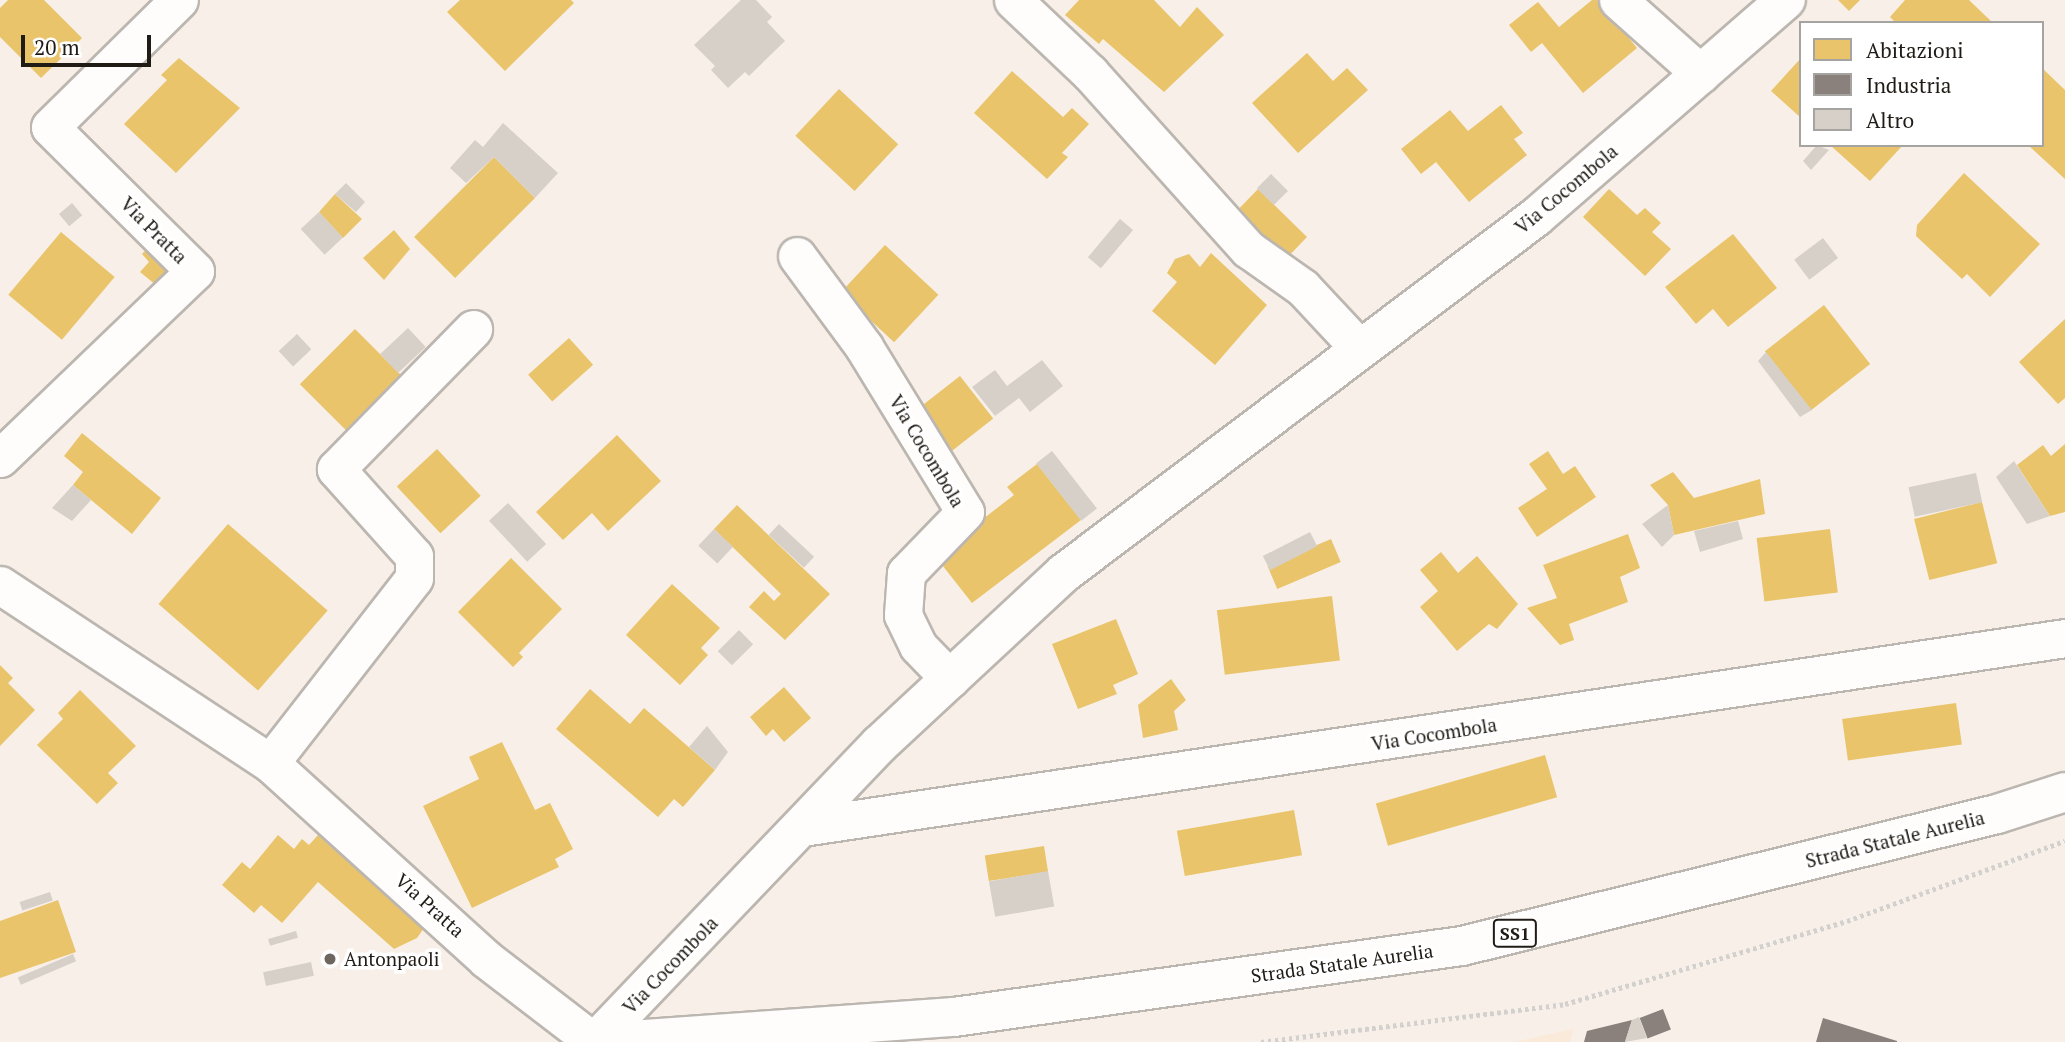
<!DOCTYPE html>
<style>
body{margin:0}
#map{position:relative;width:2065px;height:1042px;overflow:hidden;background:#f8f0e8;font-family:"PT Serif",serif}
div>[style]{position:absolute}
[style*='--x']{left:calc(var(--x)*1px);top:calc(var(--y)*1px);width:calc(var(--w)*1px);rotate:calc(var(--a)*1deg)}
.built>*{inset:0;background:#f9eada}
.homes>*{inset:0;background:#e9c46a;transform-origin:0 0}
.industry>*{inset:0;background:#8a817c;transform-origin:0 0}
.building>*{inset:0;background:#d6d0c9;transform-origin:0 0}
.path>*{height:4.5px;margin-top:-2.25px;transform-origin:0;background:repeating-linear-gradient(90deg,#d3d1ce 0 3.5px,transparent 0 7px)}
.roads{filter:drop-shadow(2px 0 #bcb6b0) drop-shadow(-2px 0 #bcb6b0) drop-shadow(0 2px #bcb6b0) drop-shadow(0 -2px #bcb6b0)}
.street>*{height:37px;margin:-18.5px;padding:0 18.5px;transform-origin:18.5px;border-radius:18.5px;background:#fefdfc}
.secondary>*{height:38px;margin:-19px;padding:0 19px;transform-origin:19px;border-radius:19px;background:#fefdfc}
.primary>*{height:38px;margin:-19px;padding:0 19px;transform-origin:19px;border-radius:19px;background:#fefdfc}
.dots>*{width:19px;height:19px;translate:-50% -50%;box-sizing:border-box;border:4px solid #fff;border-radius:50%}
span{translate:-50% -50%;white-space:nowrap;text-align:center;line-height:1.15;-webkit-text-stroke:7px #fff;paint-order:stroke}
.shield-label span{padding:2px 5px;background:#fff;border:2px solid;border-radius:5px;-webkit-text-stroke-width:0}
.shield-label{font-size:18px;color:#201b15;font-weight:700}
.street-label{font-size:19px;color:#201b15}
.poi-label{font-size:19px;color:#201b15}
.left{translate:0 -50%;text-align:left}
.legend{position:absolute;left:1799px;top:21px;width:245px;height:126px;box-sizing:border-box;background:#fff;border:2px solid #a6a4a1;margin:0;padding:9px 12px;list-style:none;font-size:21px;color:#201b15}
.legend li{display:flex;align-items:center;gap:14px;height:35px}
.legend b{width:35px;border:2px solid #a6a4a1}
.scale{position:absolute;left:21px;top:35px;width:130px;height:32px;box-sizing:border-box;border:4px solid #201b15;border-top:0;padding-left:9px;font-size:21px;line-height:24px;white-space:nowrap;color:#201b15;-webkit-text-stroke:5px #fff;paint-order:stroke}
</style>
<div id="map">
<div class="built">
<i style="clip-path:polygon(1573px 1029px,1570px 1042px,1514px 1042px)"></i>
</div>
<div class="homes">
<i style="clip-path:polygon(8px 0,44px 0,82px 38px,41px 78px,0 37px,0 8px)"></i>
<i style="clip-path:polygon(460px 0,571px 0,574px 3px,505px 71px,447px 12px)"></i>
<i style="clip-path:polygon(1079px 0,1154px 0,1180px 27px,1197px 7px,1224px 35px,1164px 92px,1103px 39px,1099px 44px,1065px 15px)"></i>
<i style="clip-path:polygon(1592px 0,1597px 0,1637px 48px,1583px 93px,1542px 43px,1531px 52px,1509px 25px,1538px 2px,1559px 27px)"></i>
<i style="clip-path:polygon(1838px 0,1860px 0,1849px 11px)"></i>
<i style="clip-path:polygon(1905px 0,1969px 0,1993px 23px,1896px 23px,1890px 17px)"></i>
<i style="clip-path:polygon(1307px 53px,1333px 81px,1347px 68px,1368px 90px,1298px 153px,1252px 103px)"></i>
<i style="clip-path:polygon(179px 58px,240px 108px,176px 173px,124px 124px,167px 80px,161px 75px)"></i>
<i style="clip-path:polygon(1801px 58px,1801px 118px,1771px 91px)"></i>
<i style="clip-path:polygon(2042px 68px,2065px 90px,2065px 179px,2028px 145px,2042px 145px)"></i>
<i style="clip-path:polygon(1012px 71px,1063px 117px,1072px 108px,1089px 124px,1062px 153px,1068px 157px,1047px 179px,974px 113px)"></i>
<i style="left:839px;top:89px;width:81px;height:64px;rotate:43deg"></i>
<i style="clip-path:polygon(1501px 105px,1523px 133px,1514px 139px,1527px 155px,1469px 202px,1436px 162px,1421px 174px,1401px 149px,1450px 110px,1468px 131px)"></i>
<i style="clip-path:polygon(1830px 145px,1903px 145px,1870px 181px)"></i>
<i style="left:494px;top:157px;width:58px;height:113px;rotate:45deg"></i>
<i style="clip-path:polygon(1964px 173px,2040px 244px,1990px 297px,1967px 274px,1962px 279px,1916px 236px,1917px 225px)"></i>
<i style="clip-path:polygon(1258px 189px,1307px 237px,1284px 261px,1228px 220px)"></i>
<i style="clip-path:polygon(1609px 189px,1637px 215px,1645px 208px,1661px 223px,1652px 232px,1671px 249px,1645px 276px,1583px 217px)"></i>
<i style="clip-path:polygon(335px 194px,362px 219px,343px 238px,319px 212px)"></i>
<i style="clip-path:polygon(394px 230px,410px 249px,384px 280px,363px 258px)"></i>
<i style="left:61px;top:232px;width:70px;height:82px;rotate:40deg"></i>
<i style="clip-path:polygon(1733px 234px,1777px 288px,1728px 327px,1713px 309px,1696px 324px,1665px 287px)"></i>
<i style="clip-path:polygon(151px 244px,174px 266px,156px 285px,140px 272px,149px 262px,142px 254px)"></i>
<i style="left:885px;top:245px;width:73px;height:65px;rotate:43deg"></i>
<i style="clip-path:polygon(1211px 253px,1267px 305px,1215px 365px,1152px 311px,1177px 282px,1167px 273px,1175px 259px,1189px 254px,1200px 267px)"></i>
<i style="left:1824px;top:305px;width:75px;height:75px;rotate:52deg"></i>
<i style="clip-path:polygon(2065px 319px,2065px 398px,2058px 404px,2019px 362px)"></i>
<i style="left:355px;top:329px;width:65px;height:78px;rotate:45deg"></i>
<i style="left:569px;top:338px;width:36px;height:55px;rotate:48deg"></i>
<i style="left:960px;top:376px;width:54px;height:59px;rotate:52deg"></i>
<i style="clip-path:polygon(82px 433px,161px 498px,132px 534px,73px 485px,83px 472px,64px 456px)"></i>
<i style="clip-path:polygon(617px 435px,661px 481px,608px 531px,592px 513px,563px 540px,536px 512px)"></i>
<i style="clip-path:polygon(2065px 444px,2065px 512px,2050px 516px,2017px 465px,2043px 445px,2051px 456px)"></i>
<i style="left:437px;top:449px;width:64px;height:55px;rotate:47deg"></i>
<i style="clip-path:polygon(1548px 451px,1563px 474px,1575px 466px,1596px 497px,1537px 537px,1518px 508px,1547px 489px,1529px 464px)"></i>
<i style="clip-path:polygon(1037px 464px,1081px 520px,972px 603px,935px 556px,1014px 495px,1007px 487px)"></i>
<i style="clip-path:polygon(1673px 472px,1694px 498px,1760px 479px,1765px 514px,1674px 535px,1668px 505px,1650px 485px)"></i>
<i style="left:1982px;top:502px;width:63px;height:70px;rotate:76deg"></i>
<i style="clip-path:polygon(737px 505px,830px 594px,785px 640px,749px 607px,764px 591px,774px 601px,781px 594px,714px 529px)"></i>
<i style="left:228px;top:524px;width:132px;height:106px;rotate:41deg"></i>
<i style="left:1830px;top:529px;width:64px;height:74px;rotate:83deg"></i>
<i style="clip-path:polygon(1628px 534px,1640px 568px,1620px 577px,1628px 602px,1569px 624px,1574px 640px,1560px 645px,1527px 608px,1557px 598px,1543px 565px)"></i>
<i style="left:1331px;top:539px;width:25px;height:69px;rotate:67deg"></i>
<i style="clip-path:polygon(1441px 552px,1458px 573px,1477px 556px,1518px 604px,1497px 629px,1489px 624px,1457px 651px,1420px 607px,1438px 591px,1420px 570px)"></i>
<i style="clip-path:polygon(511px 558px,562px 609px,519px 653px,523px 657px,513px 667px,458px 612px)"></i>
<i style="clip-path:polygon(672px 584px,720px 628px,701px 648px,708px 655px,680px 685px,626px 635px)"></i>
<i style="left:1332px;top:596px;width:65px;height:116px;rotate:83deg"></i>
<i style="clip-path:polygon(1116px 619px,1138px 674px,1113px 685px,1117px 694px,1078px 709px,1052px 644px)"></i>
<i style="clip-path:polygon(0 665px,13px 678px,8px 683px,35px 710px,0 746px)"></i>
<i style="clip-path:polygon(1171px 679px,1186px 700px,1174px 711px,1178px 730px,1143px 738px,1138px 705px)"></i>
<i style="clip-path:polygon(784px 687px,811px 718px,784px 742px,773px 729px,766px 736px,750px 717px)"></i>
<i style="clip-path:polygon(590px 689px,630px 724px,644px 708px,715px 770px,683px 807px,674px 799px,658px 817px,556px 729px)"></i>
<i style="clip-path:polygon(80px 690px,136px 746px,108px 773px,118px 783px,97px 804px,37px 745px,63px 719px,58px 713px)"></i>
<i style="left:1956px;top:703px;width:42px;height:115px;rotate:82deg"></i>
<i style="clip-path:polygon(502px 742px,535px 810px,550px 803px,573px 849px,555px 859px,559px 867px,472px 908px,423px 806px,479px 779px,469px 757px)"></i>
<i style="left:1545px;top:755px;width:44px;height:176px;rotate:74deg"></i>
<i style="left:1294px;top:810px;width:46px;height:119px;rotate:80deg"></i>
<i style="clip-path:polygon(278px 835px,294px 849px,302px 839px,309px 845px,318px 835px,424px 928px,417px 938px,394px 949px,318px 882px,282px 923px,261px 905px,254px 913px,222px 885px,242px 862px,250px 869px)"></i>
<i style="left:1044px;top:846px;width:26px;height:60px;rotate:81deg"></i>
<i style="clip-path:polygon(58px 900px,76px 952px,0 978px,0 921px)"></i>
</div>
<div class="industry">
<i style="left:1663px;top:1009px;width:22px;height:25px;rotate:69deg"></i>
<i style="clip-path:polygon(1823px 1018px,1897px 1041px,1897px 1042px,1816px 1042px)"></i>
<i style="clip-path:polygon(1632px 1020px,1625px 1042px,1584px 1042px,1587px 1031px)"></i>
</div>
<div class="building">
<i style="clip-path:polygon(741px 0,756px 0,772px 17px,767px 22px,785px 41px,749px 76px,745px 72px,728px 88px,711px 70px,715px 66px,694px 45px)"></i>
<i style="clip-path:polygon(503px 123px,558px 173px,535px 198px,494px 157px,466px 183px,450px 168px,475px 140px,483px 147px)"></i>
<i style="clip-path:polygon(1817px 145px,1829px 150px,1811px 170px,1803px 161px)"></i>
<i style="left:1271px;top:174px;width:24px;height:20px;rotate:45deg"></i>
<i style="clip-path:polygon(346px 183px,365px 202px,356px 212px,335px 194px)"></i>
<i style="left:72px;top:203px;width:16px;height:17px;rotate:50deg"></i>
<i style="left:319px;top:212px;width:35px;height:25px;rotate:47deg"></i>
<i style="left:1120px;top:219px;width:17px;height:50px;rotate:40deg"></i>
<i style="left:1823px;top:238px;width:25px;height:36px;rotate:53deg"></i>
<i style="left:408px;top:328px;width:26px;height:38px;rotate:47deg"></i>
<i style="left:297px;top:334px;width:21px;height:25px;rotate:47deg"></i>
<i style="clip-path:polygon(1766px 352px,1812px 410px,1800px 417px,1758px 361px)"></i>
<i style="clip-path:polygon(1042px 360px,1063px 386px,1030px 412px,1019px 398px,995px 416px,972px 387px,995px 370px,1007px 386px)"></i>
<i style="left:1052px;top:451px;width:73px;height:20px;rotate:52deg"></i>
<i style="clip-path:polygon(2014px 461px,2050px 516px,2027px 524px,1996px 477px)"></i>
<i style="left:1976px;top:473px;width:30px;height:69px;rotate:78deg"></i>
<i style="clip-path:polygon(73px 485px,91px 500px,72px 521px,52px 508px)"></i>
<i style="left:508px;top:503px;width:56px;height:26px;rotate:47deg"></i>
<i style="clip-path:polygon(1668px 505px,1674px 535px,1662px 547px,1642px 524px)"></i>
<i style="clip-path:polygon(1738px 521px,1743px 539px,1700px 552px,1694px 531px)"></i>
<i style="left:779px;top:524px;width:48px;height:15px;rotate:43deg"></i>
<i style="left:714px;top:529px;width:26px;height:23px;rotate:43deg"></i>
<i style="left:1310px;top:532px;width:16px;height:53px;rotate:63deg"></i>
<i style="left:739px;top:630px;width:20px;height:30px;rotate:45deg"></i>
<i style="clip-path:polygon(707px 726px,728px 752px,715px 770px,689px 747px)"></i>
<i style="left:1048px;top:871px;width:36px;height:60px;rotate:80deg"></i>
<i style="left:50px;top:892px;width:9px;height:32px;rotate:72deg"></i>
<i style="left:296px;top:931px;width:7px;height:29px;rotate:74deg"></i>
<i style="left:73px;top:954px;width:8px;height:60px;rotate:67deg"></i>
<i style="left:311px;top:962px;width:14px;height:49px;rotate:78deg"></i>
<i style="clip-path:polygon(1639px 1017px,1647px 1038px,1625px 1042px,1632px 1020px)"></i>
</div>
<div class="path">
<i style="--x:1261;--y:1042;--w:306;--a:-7.1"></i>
<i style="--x:1565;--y:1004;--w:294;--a:-16.4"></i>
<i style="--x:1847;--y:921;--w:232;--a:-20.2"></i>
</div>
<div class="roads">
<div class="street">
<i style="--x:1013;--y:0;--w:106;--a:43.5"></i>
<i style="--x:1090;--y:73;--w:237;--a:48.1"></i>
<i style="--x:1248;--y:249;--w:67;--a:35.3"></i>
<i style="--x:1303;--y:288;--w:82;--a:47"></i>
<i style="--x:1618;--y:0;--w:111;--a:41.7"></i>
<i style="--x:797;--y:256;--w:113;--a:53.6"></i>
<i style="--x:864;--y:347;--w:193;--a:58.5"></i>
<i style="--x:965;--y:512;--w:85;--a:134"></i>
<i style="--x:906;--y:573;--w:42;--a:94.1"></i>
<i style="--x:903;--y:615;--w:34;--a:64"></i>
<i style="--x:918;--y:646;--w:46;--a:45.9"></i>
<i style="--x:0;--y:458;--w:270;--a:-43.8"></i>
<i style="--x:195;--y:271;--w:204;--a:-135.2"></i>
<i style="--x:50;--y:127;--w:181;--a:-44.6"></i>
<i style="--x:0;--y:585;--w:323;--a:33.4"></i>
<i style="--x:270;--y:763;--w:292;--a:42.2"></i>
<i style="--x:486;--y:959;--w:136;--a:37.5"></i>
<i style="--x:270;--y:763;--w:234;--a:-52.1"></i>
<i style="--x:414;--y:578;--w:22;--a:-90"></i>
<i style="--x:414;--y:556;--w:117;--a:-131.9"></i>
<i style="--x:336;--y:469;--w:196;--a:-45.6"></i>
<i style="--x:802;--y:827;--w:1277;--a:-8.51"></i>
</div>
<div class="secondary">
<i style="--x:595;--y:1042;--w:412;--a:-46.3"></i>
<i style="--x:880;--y:744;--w:251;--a:-42.9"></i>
<i style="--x:1064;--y:573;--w:591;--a:-37.02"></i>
<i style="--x:1536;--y:217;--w:331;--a:-41"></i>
</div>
<div class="primary">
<i style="--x:603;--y:1042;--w:352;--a:-4.1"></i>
<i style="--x:954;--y:1017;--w:513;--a:-7.96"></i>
<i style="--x:1462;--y:946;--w:551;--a:-13.86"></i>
<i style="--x:1997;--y:814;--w:71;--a:-17.9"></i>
</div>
</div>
<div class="dots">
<i style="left:330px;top:959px;background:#6c665f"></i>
</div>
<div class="shield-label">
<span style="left:1515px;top:933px">SS1</span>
</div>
<div class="street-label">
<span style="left:1566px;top:189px;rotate:-40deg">Via Cocombola</span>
<span style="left:154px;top:230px;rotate:45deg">Via Pratta</span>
<span style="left:927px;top:451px;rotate:59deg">Via Cocombola</span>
<span style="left:1434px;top:734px;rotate:-9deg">Via Cocombola</span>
<span style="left:1895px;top:839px;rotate:-14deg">Strada Statale Aurelia</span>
<span style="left:430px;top:905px;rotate:42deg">Via Pratta</span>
<span style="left:1342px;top:963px;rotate:-8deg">Strada Statale Aurelia</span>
<span style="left:670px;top:965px;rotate:-46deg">Via Cocombola</span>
</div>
<div class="poi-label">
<span class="left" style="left:344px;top:959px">Antonpaoli</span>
</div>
<ul class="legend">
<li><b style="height:19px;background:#e9c46a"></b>Abitazioni</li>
<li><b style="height:19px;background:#8a817c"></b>Industria</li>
<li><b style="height:19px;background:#d6d0c9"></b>Altro</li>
</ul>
<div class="scale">20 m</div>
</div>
